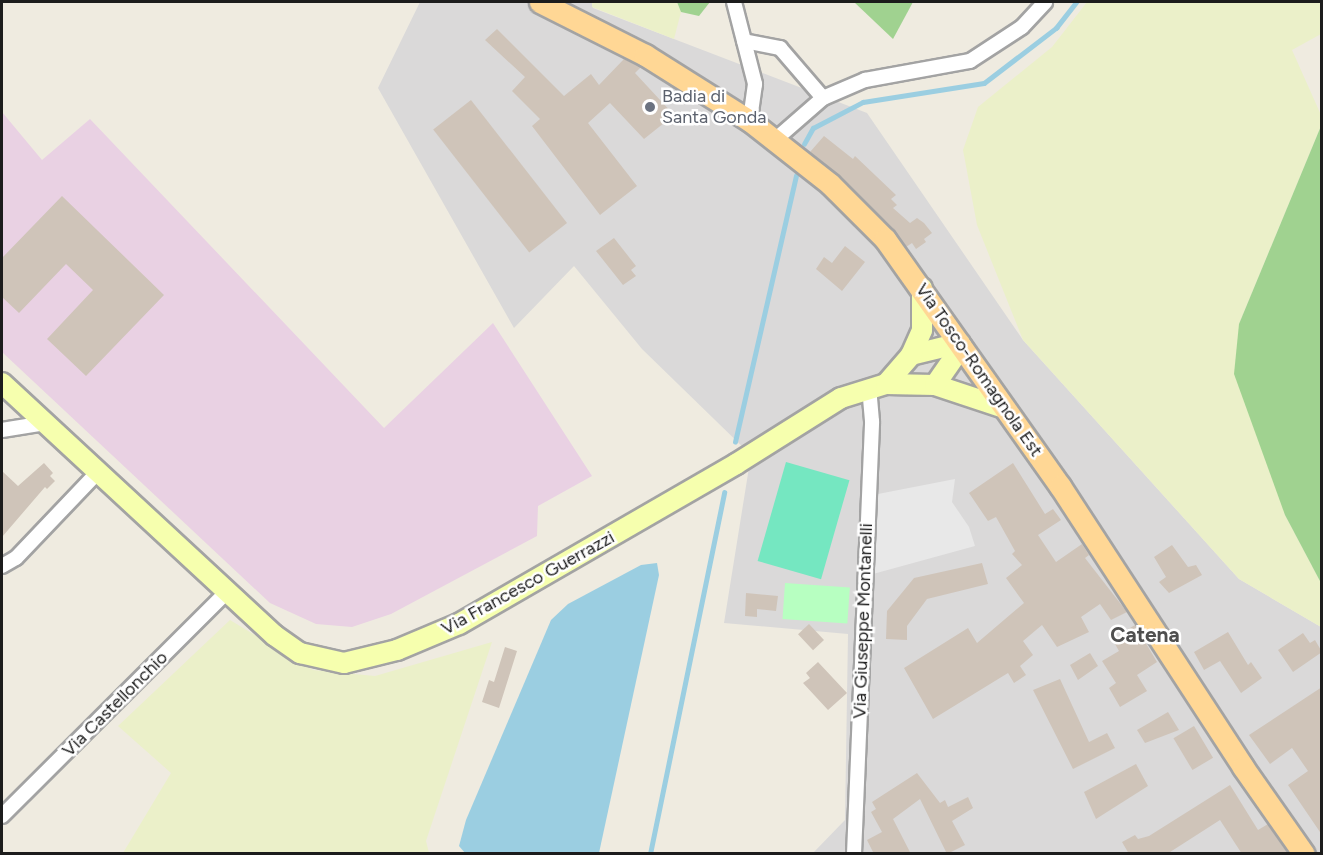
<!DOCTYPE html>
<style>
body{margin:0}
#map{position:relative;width:1323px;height:855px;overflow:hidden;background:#efebe0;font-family:Figtree,sans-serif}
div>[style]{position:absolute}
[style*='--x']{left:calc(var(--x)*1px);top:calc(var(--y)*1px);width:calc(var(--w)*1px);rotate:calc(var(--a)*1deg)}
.residential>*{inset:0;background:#dad9d9}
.industrial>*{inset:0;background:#e9d1e3}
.farmland>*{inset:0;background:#ebf0c9}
.forest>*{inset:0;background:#a0d290}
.park>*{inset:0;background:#b7ffc1;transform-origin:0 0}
.pitch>*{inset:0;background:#75e7c1;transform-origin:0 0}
.parking>*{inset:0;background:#e8e8e8}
.water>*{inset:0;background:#9bcee1}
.stream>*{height:4.5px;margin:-2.25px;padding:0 2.25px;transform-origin:2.25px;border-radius:2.25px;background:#9bcee1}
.building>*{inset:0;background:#cfc4b9;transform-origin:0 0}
.roads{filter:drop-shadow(2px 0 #a3a3a3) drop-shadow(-2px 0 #a3a3a3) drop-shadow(0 2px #a3a3a3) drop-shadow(0 -2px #a3a3a3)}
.minor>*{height:14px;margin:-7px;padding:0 7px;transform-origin:7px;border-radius:7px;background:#fff}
.secondary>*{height:20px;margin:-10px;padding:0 10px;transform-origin:10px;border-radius:10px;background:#f6ffae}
.primary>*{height:21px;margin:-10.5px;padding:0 10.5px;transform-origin:10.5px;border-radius:10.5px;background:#ffd795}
.dots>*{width:16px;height:16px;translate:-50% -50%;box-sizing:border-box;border:3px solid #fff;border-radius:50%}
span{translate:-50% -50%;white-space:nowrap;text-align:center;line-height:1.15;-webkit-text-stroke:5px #fff;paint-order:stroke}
.worship-label{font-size:18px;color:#5b616d}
.left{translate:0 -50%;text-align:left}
.street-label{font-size:18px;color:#1c1c1c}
.quarter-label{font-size:21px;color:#4f4f4f;font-weight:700}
.frame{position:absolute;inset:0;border:3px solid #1c1c1c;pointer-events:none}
</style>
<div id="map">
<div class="residential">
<i style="clip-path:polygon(420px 2px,592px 2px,593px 8px,867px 113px,1023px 340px,1239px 579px,1321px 627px,1321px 853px,813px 853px,845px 820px,848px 634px,724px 623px,751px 455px,642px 349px,574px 266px,514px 328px,378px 88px)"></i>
</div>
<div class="industrial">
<i style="clip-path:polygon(2px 112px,42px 160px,90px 119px,384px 428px,493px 323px,592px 476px,538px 506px,537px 536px,391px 614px,352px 627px,316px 624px,270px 603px,2px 352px)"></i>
</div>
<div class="farmland">
<i style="clip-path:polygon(592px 2px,677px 2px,681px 12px,674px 39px,592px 7px)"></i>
<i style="clip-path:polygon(1087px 2px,1321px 2px,1321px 34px,1292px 50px,1321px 115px,1321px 126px,1239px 324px,1285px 515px,1321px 583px,1321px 627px,1239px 579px,1023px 340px,977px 225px,963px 150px,978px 107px,1052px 47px)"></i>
<i style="clip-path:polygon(230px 620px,313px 670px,375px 676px,492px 642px,426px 841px,429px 853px,123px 853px,171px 773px,118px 726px)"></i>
</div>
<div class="forest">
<i style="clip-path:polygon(677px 2px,710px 2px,699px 16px,681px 12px)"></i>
<i style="clip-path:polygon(854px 2px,913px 2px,893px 39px)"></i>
<i style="clip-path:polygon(1321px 126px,1322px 583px,1321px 583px,1285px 515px,1234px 374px,1239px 324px)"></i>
</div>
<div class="park">
<i style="left:785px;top:583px;width:65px;height:36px;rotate:4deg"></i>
</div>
<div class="pitch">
<i style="left:786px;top:462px;width:66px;height:103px;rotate:16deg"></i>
</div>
<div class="parking">
<i style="clip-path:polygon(955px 479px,952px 502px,969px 527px,975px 546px,873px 574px,878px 494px)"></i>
</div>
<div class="water">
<i style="clip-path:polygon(657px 563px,659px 575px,599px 853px,465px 853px,459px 846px,466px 820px,551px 620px,568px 604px,641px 565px)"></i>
</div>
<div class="stream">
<i style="--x:804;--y:144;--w:18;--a:-61"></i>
<i style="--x:813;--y:128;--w:56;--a:-27.5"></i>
<i style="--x:863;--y:102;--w:122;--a:-8.9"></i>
<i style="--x:984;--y:83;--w:91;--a:-37.4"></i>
<i style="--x:1056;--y:28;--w:33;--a:-52"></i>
<i style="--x:735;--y:442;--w:273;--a:-77.1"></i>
<i style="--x:650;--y:854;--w:369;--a:-78.4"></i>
</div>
<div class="building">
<i style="clip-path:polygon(497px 29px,564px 96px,591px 74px,599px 85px,624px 59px,641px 67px,635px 73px,674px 115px,644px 139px,610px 103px,588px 123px,637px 186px,600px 215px,532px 126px,540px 119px,512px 91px,525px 77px,485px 40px)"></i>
<i style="left:471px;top:100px;width:156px;height:48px;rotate:52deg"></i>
<i style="clip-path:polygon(824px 136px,853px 159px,855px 156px,896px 195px,891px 199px,897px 205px,893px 208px,910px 223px,917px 218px,924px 223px,932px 233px,924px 239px,926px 242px,916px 249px,912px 243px,906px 247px,839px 175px,810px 152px)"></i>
<i style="clip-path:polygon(62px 196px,164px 295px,86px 376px,47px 339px,93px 290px,66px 264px,19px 313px,2px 297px,2px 258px)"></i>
<i style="clip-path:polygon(614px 238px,636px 266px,631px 270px,636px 276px,623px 285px,596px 251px)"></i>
<i style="clip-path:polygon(845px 246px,865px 262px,842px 291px,816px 269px,824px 257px,832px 263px)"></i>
<i style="clip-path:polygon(44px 463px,53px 473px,50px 476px,55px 481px,47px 489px,45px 487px,2px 537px,2px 471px,18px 486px)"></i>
<i style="clip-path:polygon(1013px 463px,1045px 514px,1053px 509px,1061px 520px,1038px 535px,1056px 562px,1082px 544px,1089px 555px,1085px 558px,1127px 612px,1111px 620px,1100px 604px,1081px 617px,1089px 632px,1057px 647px,1042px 625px,1023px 641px,1033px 655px,1020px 666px,1026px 675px,1014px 683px,1008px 673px,933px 719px,904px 668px,968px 628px,977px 643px,1024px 603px,1006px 578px,1022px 565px,1012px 554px,1015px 551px,996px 517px,988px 521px,969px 493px)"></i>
<i style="clip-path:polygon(1172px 545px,1188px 567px,1196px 565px,1202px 575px,1169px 593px,1159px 582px,1166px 577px,1154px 557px)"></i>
<i style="clip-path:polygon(982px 563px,988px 584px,927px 599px,907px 626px,907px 640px,886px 639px,887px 611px,914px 578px)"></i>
<i style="clip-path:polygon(746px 593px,778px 596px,776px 611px,757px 609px,757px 617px,745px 616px)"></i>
<i style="left:809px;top:624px;width:22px;height:15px;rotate:47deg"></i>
<i style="clip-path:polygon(1135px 625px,1157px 662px,1137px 675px,1147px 691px,1120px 707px,1109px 688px,1116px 683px,1102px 661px,1119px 651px,1115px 644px,1123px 639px,1120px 634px)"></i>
<i style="clip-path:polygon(1228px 632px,1248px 665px,1251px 662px,1262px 678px,1241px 693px,1220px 661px,1204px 670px,1194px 652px)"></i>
<i style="clip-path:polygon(1303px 633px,1310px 643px,1315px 640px,1322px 652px,1293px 672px,1278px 650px)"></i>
<i style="clip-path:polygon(505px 647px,517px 651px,499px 708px,482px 702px,489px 680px,494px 682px)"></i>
<i style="clip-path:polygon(1090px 653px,1098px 666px,1078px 680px,1070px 665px)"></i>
<i style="clip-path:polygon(818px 662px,847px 693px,828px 710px,803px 683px,810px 678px,806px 673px)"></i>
<i style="clip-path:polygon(1060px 679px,1089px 742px,1107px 733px,1115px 748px,1073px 769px,1033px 690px)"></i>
<i style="clip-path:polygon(1322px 687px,1322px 835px,1288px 785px,1308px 771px,1292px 748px,1270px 764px,1249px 735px)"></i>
<i style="clip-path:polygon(1168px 712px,1179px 730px,1145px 743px,1137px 730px)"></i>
<i style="left:1194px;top:726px;width:37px;height:24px;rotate:59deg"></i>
<i style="clip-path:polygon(1136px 764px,1148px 786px,1096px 819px,1084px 792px)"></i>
<i style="clip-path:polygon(917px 773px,940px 803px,945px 800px,948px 807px,968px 797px,973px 808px,952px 821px,965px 845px,947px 854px,920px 799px,893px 819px,911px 854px,874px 854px,867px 840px,882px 832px,871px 812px,876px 809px,872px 802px)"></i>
<i style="clip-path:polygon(1230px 785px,1258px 830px,1268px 824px,1288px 854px,1242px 854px,1220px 820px,1167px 854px,1129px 854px,1122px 842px,1135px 835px,1138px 839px,1149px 836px)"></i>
</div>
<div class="roads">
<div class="minor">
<i style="--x:734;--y:2;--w:85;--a:75.6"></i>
<i style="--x:755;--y:84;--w:37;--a:98"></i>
<i style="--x:744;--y:41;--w:37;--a:11"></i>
<i style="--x:780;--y:48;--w:66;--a:49.3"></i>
<i style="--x:776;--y:139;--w:62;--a:-41.1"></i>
<i style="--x:823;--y:98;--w:46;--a:-23.2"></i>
<i style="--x:865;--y:80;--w:107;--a:-10.3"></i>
<i style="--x:970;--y:61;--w:62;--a:-33.2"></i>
<i style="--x:1022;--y:27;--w:34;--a:-47"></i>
<i style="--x:2;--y:430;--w:44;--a:-9.2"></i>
<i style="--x:2;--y:566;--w:16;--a:-30"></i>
<i style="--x:16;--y:558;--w:119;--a:-46.4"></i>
<i style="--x:2;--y:816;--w:319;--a:-44.9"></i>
<i style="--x:854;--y:854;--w:433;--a:-87.6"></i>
<i style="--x:872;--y:421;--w:33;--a:-95"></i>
</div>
<div class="secondary">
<i style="--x:911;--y:355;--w:50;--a:-13.8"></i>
<i style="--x:2;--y:383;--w:371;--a:42.8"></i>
<i style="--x:274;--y:635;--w:32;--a:35"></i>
<i style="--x:300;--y:653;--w:45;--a:12.8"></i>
<i style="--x:344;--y:663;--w:55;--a:-13.8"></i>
<i style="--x:397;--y:650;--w:67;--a:-22.8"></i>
<i style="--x:459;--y:624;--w:320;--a:-30"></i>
<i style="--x:736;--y:464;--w:124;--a:-32.2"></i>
<i style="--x:841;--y:398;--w:47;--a:-17.3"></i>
<i style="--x:886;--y:384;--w:49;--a:1.2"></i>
<i style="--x:935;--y:385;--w:73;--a:18.4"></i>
<i style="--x:886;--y:384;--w:38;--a:-49"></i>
<i style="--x:911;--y:355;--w:27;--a:-66"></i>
<i style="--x:922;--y:330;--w:42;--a:-90"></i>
<i style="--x:935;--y:385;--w:47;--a:-55.3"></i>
</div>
<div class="primary">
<i style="--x:540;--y:2;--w:118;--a:26.8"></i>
<i style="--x:645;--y:55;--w:124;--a:32.2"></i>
<i style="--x:750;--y:121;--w:102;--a:38.2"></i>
<i style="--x:830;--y:184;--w:78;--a:45"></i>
<i style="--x:885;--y:239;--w:303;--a:54.7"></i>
<i style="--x:1060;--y:486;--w:335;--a:56.9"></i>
<i style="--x:1243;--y:767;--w:106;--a:55"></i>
</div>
</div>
<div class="dots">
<i style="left:650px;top:107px;background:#6b7280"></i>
</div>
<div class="worship-label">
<span class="left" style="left:662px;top:107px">Badia di<br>Santa Gonda</span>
</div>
<div class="street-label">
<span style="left:979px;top:370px;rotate:55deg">Via Tosco-Romagnola Est</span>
<span style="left:528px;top:583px;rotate:-29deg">Via Francesco Guerrazzi</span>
<span style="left:863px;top:621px;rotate:-88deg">Via Giuseppe Montanelli</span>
<span style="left:115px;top:704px;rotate:-45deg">Via Castellonchio</span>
</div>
<div class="quarter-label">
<span style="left:1145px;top:635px">Catena</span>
</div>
<div class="frame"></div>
</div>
